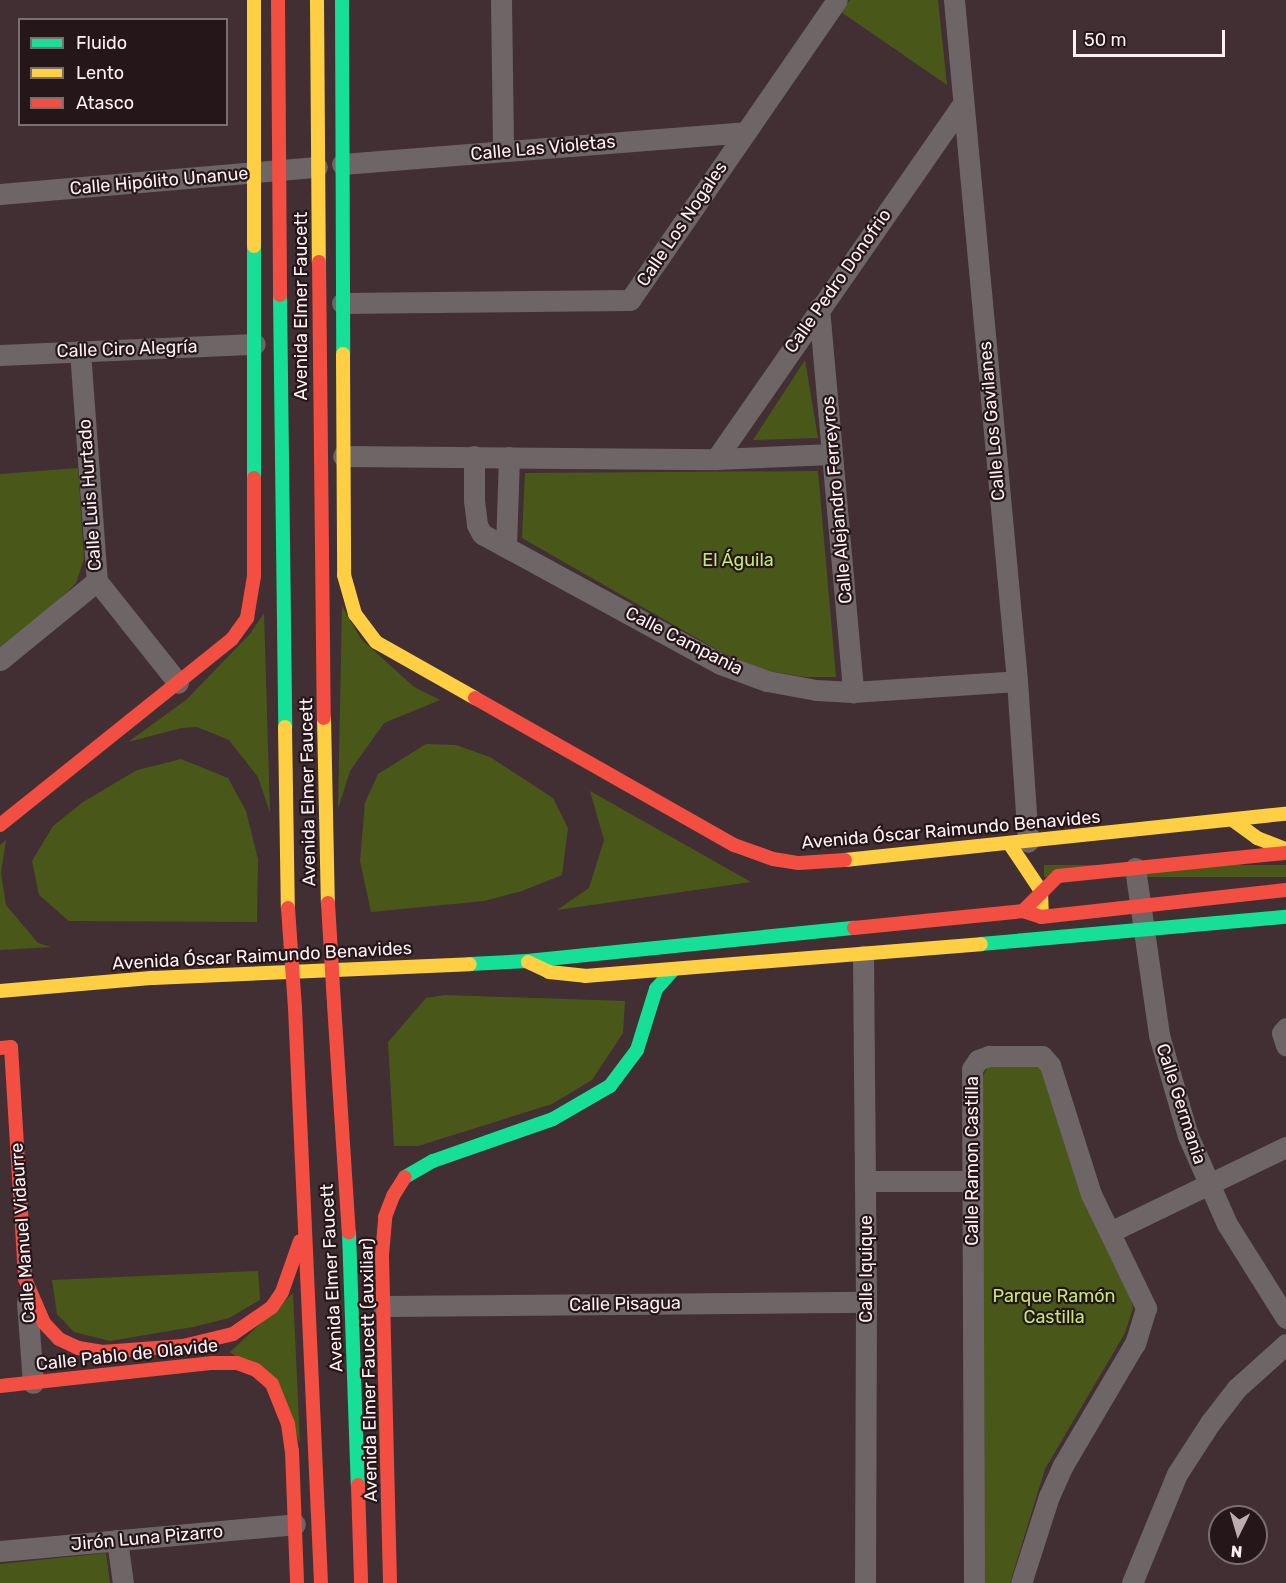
<!DOCTYPE html>
<meta charset="utf-8">
<style>
body{margin:0}
#map{position:relative;width:1286px;height:1583px;overflow:hidden;background:#412f34;font-family:Rubik,sans-serif}
div>[style]{position:absolute}
[style*='--x']{left:calc(var(--x)*1px);top:calc(var(--y)*1px);width:calc(var(--w)*1px);rotate:calc(var(--a)*1deg)}
.green>*{inset:0;background:#495819;transform-origin:0 0}
.street>*{height:21px;margin:-10.5px;padding:0 10.5px;transform-origin:10.5px;border-radius:10.5px;background:#6d6566}
.fast>*{height:14px;margin:-7px;padding:0 7px;transform-origin:7px;border-radius:7px;background:#16e098}
.slow>*{height:14px;margin:-7px;padding:0 7px;transform-origin:7px;border-radius:7px;background:#ffcf43}
.jam>*{height:14px;margin:-7px;padding:0 7px;transform-origin:7px;border-radius:7px;background:#f24e42}
.jam-bridge>*{height:14px;margin:-7px;padding:0 7px;transform-origin:7px;border-radius:7px;background:#f24e42}
span{translate:-50% -50%;white-space:nowrap;text-align:center;line-height:1.15;-webkit-text-stroke:4.5px #25161a;paint-order:stroke}
.street-label{font-size:18px;color:#fef0f3}
.park-label{font-size:18px;color:#c4ea6f}
.legend{position:absolute;left:18px;top:18px;width:210px;height:108px;box-sizing:border-box;background:#25161a;border:2px solid #7c6d71;margin:0;padding:8px 10px;list-style:none;font-size:18px;color:#fef0f3}
.legend li{display:flex;align-items:center;gap:12px;height:30px}
.legend b{width:30px;border:2px solid #7c6d71}
.north{position:absolute;left:1208px;top:1505px;width:60px;height:60px;box-sizing:border-box;background:#25161a;border:2px solid #7c6d71;border-radius:50%;rotate:185deg;font-size:16px;font-weight:700;line-height:24px;text-align:center;color:#fef0f3}
.north::after{content:'';display:block;margin:auto;width:21px;height:27px;background:#bcacb0;clip-path:polygon(50% 0,100% 100%,50% 72%,0 100%)}
.scale{position:absolute;left:1073px;top:30px;width:152px;height:27px;box-sizing:border-box;border:3px solid #fef0f3;border-top:0;padding-left:8px;font-size:18px;line-height:21px;white-space:nowrap;color:#fef0f3;-webkit-text-stroke:4px #25161a;paint-order:stroke}
</style>
<div id="map">
<div class="green">
<i style="clip-path:polygon(850px 0,938px 0,947px 85px,841px 12px)"></i>
<i style="clip-path:polygon(805px 360px,818px 438px,753px 440px)"></i>
<i style="clip-path:polygon(78px 468px,84px 559px,76px 583px,50px 609px,0 647px,0 474px)"></i>
<i style="clip-path:polygon(818px 471px,836px 677px,805px 677px,756px 669px,721px 652px,522px 538px,525px 473px)"></i>
<i style="clip-path:polygon(342px 606px,361px 639px,414px 687px,440px 700px,384px 723px,350px 771px,338px 809px)"></i>
<i style="clip-path:polygon(264px 613px,270px 813px,258px 777px,229px 740px,197px 727px,181px 728px,128px 742px,186px 700px,250px 634px)"></i>
<i style="clip-path:polygon(426px 744px,456px 745px,490px 757px,553px 798px,568px 828px,562px 875px,522px 891px,484px 901px,371px 912px,360px 861px,365px 803px,378px 774px)"></i>
<i style="clip-path:polygon(181px 759px,228px 778px,246px 811px,258px 859px,257px 922px,69px 921px,39px 895px,32px 861px,53px 826px,83px 802px,137px 770px)"></i>
<i style="clip-path:polygon(590px 791px,751px 882px,557px 910px,589px 888px,604px 840px)"></i>
<i style="clip-path:polygon(6px 840px,1px 873px,6px 905px,38px 943px,51px 947px,0 950px,0 845px)"></i>
<i style="left:1286px;top:865px;width:12px;height:242px;rotate:90deg"></i>
<i style="clip-path:polygon(445px 995px,625px 1001px,623px 1033px,592px 1080px,552px 1104px,418px 1146px,394px 1146px,388px 1042px,426px 998px)"></i>
<i style="clip-path:polygon(1040px 1060px,1128px 1288px,1133px 1308px,1125px 1333px,1045px 1469px,1010px 1583px,982px 1583px,980px 1081px,991px 1062px)"></i>
<i style="clip-path:polygon(258px 1271px,260px 1300px,229px 1318px,193px 1327px,110px 1341px,74px 1332px,57px 1314px,52px 1280px)"></i>
<i style="clip-path:polygon(293px 1293px,300px 1443px,279px 1390px,230px 1352px)"></i>
<i style="clip-path:polygon(106px 1553px,110px 1583px,0 1583px,0 1564px)"></i>
</div>
<div class="street">
<i style="--x:501;--y:0;--w:151;--a:89.2"></i>
<i style="--x:954;--y:0;--w:684;--a:84.71"></i>
<i style="--x:1017;--y:681;--w:161;--a:86.1"></i>
<i style="--x:342;--y:164;--w:404;--a:-4.5"></i>
<i style="--x:0;--y:194;--w:318;--a:-4.9"></i>
<i style="--x:342;--y:303;--w:288;--a:-0.6"></i>
<i style="--x:630;--y:300;--w:364;--a:-55.4"></i>
<i style="--x:819;--y:308;--w:386;--a:84.9"></i>
<i style="--x:80;--y:351;--w:231;--a:85.8"></i>
<i style="--x:97;--y:581;--w:130;--a:51.5"></i>
<i style="--x:0;--y:355;--w:255;--a:-2.5"></i>
<i style="--x:343;--y:456;--w:373;--a:0.5"></i>
<i style="--x:716;--y:459;--w:116;--a:-2.5"></i>
<i style="--x:474;--y:456;--w:44;--a:90"></i>
<i style="--x:474;--y:500;--w:25;--a:83"></i>
<i style="--x:477;--y:525;--w:10;--a:61"></i>
<i style="--x:482;--y:534;--w:271;--a:28.6"></i>
<i style="--x:720;--y:664;--w:50;--a:19.9"></i>
<i style="--x:767;--y:681;--w:50;--a:10.4"></i>
<i style="--x:816;--y:690;--w:37;--a:3"></i>
<i style="--x:853;--y:692;--w:164;--a:-3.8"></i>
<i style="--x:716;--y:459;--w:431;--a:-55.2"></i>
<i style="--x:506;--y:547;--w:90;--a:-88.1"></i>
<i style="--x:0;--y:660;--w:125;--a:-39.2"></i>
<i style="--x:1135;--y:868;--w:169;--a:81.8"></i>
<i style="--x:1159;--y:1035;--w:105;--a:74"></i>
<i style="--x:1188;--y:1136;--w:96;--a:66.1"></i>
<i style="--x:1227;--y:1224;--w:111;--a:57.9"></i>
<i style="--x:863;--y:956;--w:346;--a:89.5"></i>
<i style="--x:866;--y:1302;--w:281;--a:90.2"></i>
<i style="--x:1286;--y:1028;--w:6;--a:129"></i>
<i style="--x:1282;--y:1033;--w:13;--a:72"></i>
<i style="--x:865;--y:1181;--w:106;--a:0"></i>
<i style="--x:1110;--y:1232;--w:195;--a:-25.8"></i>
<i style="--x:27;--y:1302;--w:81;--a:85.8"></i>
<i style="--x:383;--y:1306;--w:483;--a:-0.5"></i>
<i style="--x:117;--y:1540;--w:43;--a:82.1"></i>
<i style="--x:0;--y:1551;--w:296;--a:-5.2"></i>
<i style="--x:974;--y:1583;--w:514;--a:-90.22"></i>
<i style="--x:972;--y:1069;--w:11;--a:-56"></i>
<i style="--x:978;--y:1060;--w:12;--a:-20"></i>
<i style="--x:989;--y:1056;--w:53;--a:0"></i>
<i style="--x:1042;--y:1056;--w:12;--a:48"></i>
<i style="--x:1050;--y:1065;--w:135;--a:72.4"></i>
<i style="--x:1091;--y:1194;--w:127;--a:64.2"></i>
<i style="--x:1146;--y:1308;--w:37;--a:107"></i>
<i style="--x:1135;--y:1343;--w:142;--a:120.5"></i>
<i style="--x:1063;--y:1465;--w:34;--a:114"></i>
<i style="--x:1049;--y:1496;--w:91;--a:107.8"></i>
<i style="--x:1132;--y:1583;--w:118;--a:-67.6"></i>
<i style="--x:1177;--y:1474;--w:61;--a:-57.1"></i>
<i style="--x:1210;--y:1423;--w:44;--a:-52.4"></i>
<i style="--x:1237;--y:1388;--w:66;--a:-41.9"></i>
</div>
<div class="fast">
<i style="--x:342;--y:0;--w:354;--a:89.8"></i>
<i style="--x:254;--y:246;--w:232;--a:90"></i>
<i style="--x:280;--y:295;--w:432;--a:89.3"></i>
<i style="--x:981;--y:944;--w:306;--a:-5.1"></i>
<i style="--x:470;--y:964;--w:57;--a:-3"></i>
<i style="--x:527;--y:961;--w:329;--a:-5.8"></i>
<i style="--x:405;--y:1177;--w:32;--a:-30"></i>
<i style="--x:433;--y:1161;--w:127;--a:-19.3"></i>
<i style="--x:553;--y:1119;--w:66;--a:-30.1"></i>
<i style="--x:610;--y:1086;--w:45;--a:-53.1"></i>
<i style="--x:637;--y:1050;--w:64;--a:-72.7"></i>
<i style="--x:656;--y:989;--w:24;--a:-48"></i>
<i style="--x:349;--y:1233;--w:252;--a:88"></i>
</div>
<div class="slow">
<i style="--x:254;--y:0;--w:246;--a:90"></i>
<i style="--x:317;--y:0;--w:262;--a:89.6"></i>
<i style="--x:343;--y:354;--w:221;--a:89.7"></i>
<i style="--x:344;--y:575;--w:41;--a:74.2"></i>
<i style="--x:355;--y:614;--w:35;--a:53"></i>
<i style="--x:376;--y:642;--w:114;--a:29.5"></i>
<i style="--x:324;--y:718;--w:185;--a:88.8"></i>
<i style="--x:285;--y:727;--w:181;--a:89.1"></i>
<i style="--x:1234;--y:821;--w:29;--a:36"></i>
<i style="--x:1257;--y:838;--w:31;--a:21"></i>
<i style="--x:1009;--y:843;--w:58;--a:56.3"></i>
<i style="--x:1041;--y:891;--w:23;--a:88"></i>
<i style="--x:845;--y:860;--w:443;--a:-6"></i>
<i style="--x:528;--y:962;--w:23;--a:25"></i>
<i style="--x:549;--y:972;--w:36;--a:6"></i>
<i style="--x:585;--y:976;--w:397;--a:-4.6"></i>
<i style="--x:0;--y:991;--w:154;--a:-4.9"></i>
<i style="--x:153;--y:978;--w:317;--a:-2.5"></i>
</div>
<div class="jam">
<i style="--x:278;--y:0;--w:295;--a:89.6"></i>
<i style="--x:319;--y:262;--w:456;--a:89.4"></i>
<i style="--x:475;--y:698;--w:298;--a:29.6"></i>
<i style="--x:734;--y:845;--w:41;--a:19.7"></i>
<i style="--x:773;--y:859;--w:26;--a:9"></i>
<i style="--x:799;--y:863;--w:46;--a:-3.7"></i>
<i style="--x:0;--y:825;--w:297;--a:-38.7"></i>
<i style="--x:232;--y:639;--w:26;--a:-54"></i>
<i style="--x:247;--y:618;--w:43;--a:-80.5"></i>
<i style="--x:254;--y:576;--w:98;--a:-90"></i>
<i style="--x:1023;--y:911;--w:49;--a:-45"></i>
<i style="--x:1058;--y:876;--w:229;--a:-5.8"></i>
<i style="--x:854;--y:928;--w:170;--a:-5.7"></i>
<i style="--x:1023;--y:911;--w:19;--a:18"></i>
<i style="--x:1041;--y:917;--w:246;--a:-6.3"></i>
<i style="--x:334;--y:1004;--w:229;--a:86.3"></i>
<i style="--x:295;--y:1008;--w:576;--a:87.41"></i>
<i style="--x:0;--y:1048;--w:11;--a:-5"></i>
<i style="--x:11;--y:1047;--w:232;--a:86.5"></i>
<i style="--x:25;--y:1279;--w:48;--a:66.6"></i>
<i style="--x:44;--y:1323;--w:22;--a:47"></i>
<i style="--x:59;--y:1339;--w:21;--a:25"></i>
<i style="--x:78;--y:1348;--w:24;--a:9"></i>
<i style="--x:102;--y:1352;--w:81;--a:-4.2"></i>
<i style="--x:183;--y:1346;--w:51;--a:-13.5"></i>
<i style="--x:233;--y:1334;--w:47;--a:-34.7"></i>
<i style="--x:272;--y:1307;--w:18;--a:-56"></i>
<i style="--x:282;--y:1292;--w:54;--a:-70.6"></i>
<i style="--x:0;--y:1386;--w:214;--a:-6.2"></i>
<i style="--x:213;--y:1363;--w:24;--a:0"></i>
<i style="--x:237;--y:1363;--w:20;--a:20"></i>
<i style="--x:256;--y:1370;--w:21;--a:41"></i>
<i style="--x:272;--y:1384;--w:43;--a:68.2"></i>
<i style="--x:288;--y:1424;--w:27;--a:82"></i>
<i style="--x:292;--y:1451;--w:132;--a:87.8"></i>
<i style="--x:358;--y:1485;--w:98;--a:88.2"></i>
<i style="--x:390;--y:1583;--w:328;--a:-91.4"></i>
<i style="--x:382;--y:1255;--w:38;--a:-85"></i>
<i style="--x:385;--y:1217;--w:22;--a:-69"></i>
<i style="--x:393;--y:1196;--w:22;--a:-58"></i>
</div>
<div class="jam-bridge">
<i style="--x:328;--y:903;--w:101;--a:86.6"></i>
<i style="--x:288;--y:908;--w:100;--a:86"></i>
</div>
<div class="street-label">
<span style="left:543px;top:148px;rotate:-5deg">Calle Las Violetas</span>
<span style="left:159px;top:181px;rotate:-5deg">Calle Hipólito Unanue</span>
<span style="left:682px;top:224px;rotate:-56deg">Calle Los Nogales</span>
<span style="left:838px;top:281px;rotate:-55deg">Calle Pedro Donofrio</span>
<span style="left:301px;top:306px;rotate:-90deg">Avenida Elmer Faucett</span>
<span style="left:127px;top:349px;rotate:-2deg">Calle Ciro Alegría</span>
<span style="left:992px;top:421px;rotate:-95deg">Calle Los Gavilanes</span>
<span style="left:90px;top:495px;rotate:-94deg">Calle Luis Hurtado</span>
<span style="left:837px;top:500px;rotate:-95deg">Calle Alejandro Ferreyros</span>
<span style="left:684px;top:641px;rotate:27deg">Calle Campania</span>
<span style="left:308px;top:792px;rotate:-91deg">Avenida Elmer Faucett</span>
<span style="left:951px;top:830px;rotate:-5deg">Avenida Óscar Raimundo Benavides</span>
<span style="left:262px;top:956px;rotate:-3deg">Avenida Óscar Raimundo Benavides</span>
<span style="left:1181px;top:1104px;rotate:72deg">Calle Germania</span>
<span style="left:972px;top:1161px;rotate:-90deg">Calle Ramon Castilla</span>
<span style="left:23px;top:1233px;rotate:-94deg">Calle Manuel Vidaurre</span>
<span style="left:866px;top:1269px;rotate:-90deg">Calle Iquique</span>
<span style="left:332px;top:1278px;rotate:-93deg">Avenida Elmer Faucett</span>
<span style="left:625px;top:1304px;rotate:-1deg">Calle Pisagua</span>
<span style="left:127px;top:1355px;rotate:-6deg">Calle Pablo de Olavide</span>
<span style="left:369px;top:1370px;rotate:-91deg">Avenida Elmer Faucett (auxiliar)</span>
<span style="left:147px;top:1538px;rotate:-5deg">Jirón Luna Pizarro</span>
</div>
<div class="park-label">
<span style="left:738px;top:560px">El Águila</span>
<span style="left:1054px;top:1307px">Parque Ramón<br>Castilla</span>
</div>
<ul class="legend">
<li><b style="height:8px;background:#16e098"></b>Fluido</li>
<li><b style="height:8px;background:#ffcf43"></b>Lento</li>
<li><b style="height:8px;background:#f24e42"></b>Atasco</li>
</ul>
<div class="north">N</div>
<div class="scale">50 m</div>
</div>
